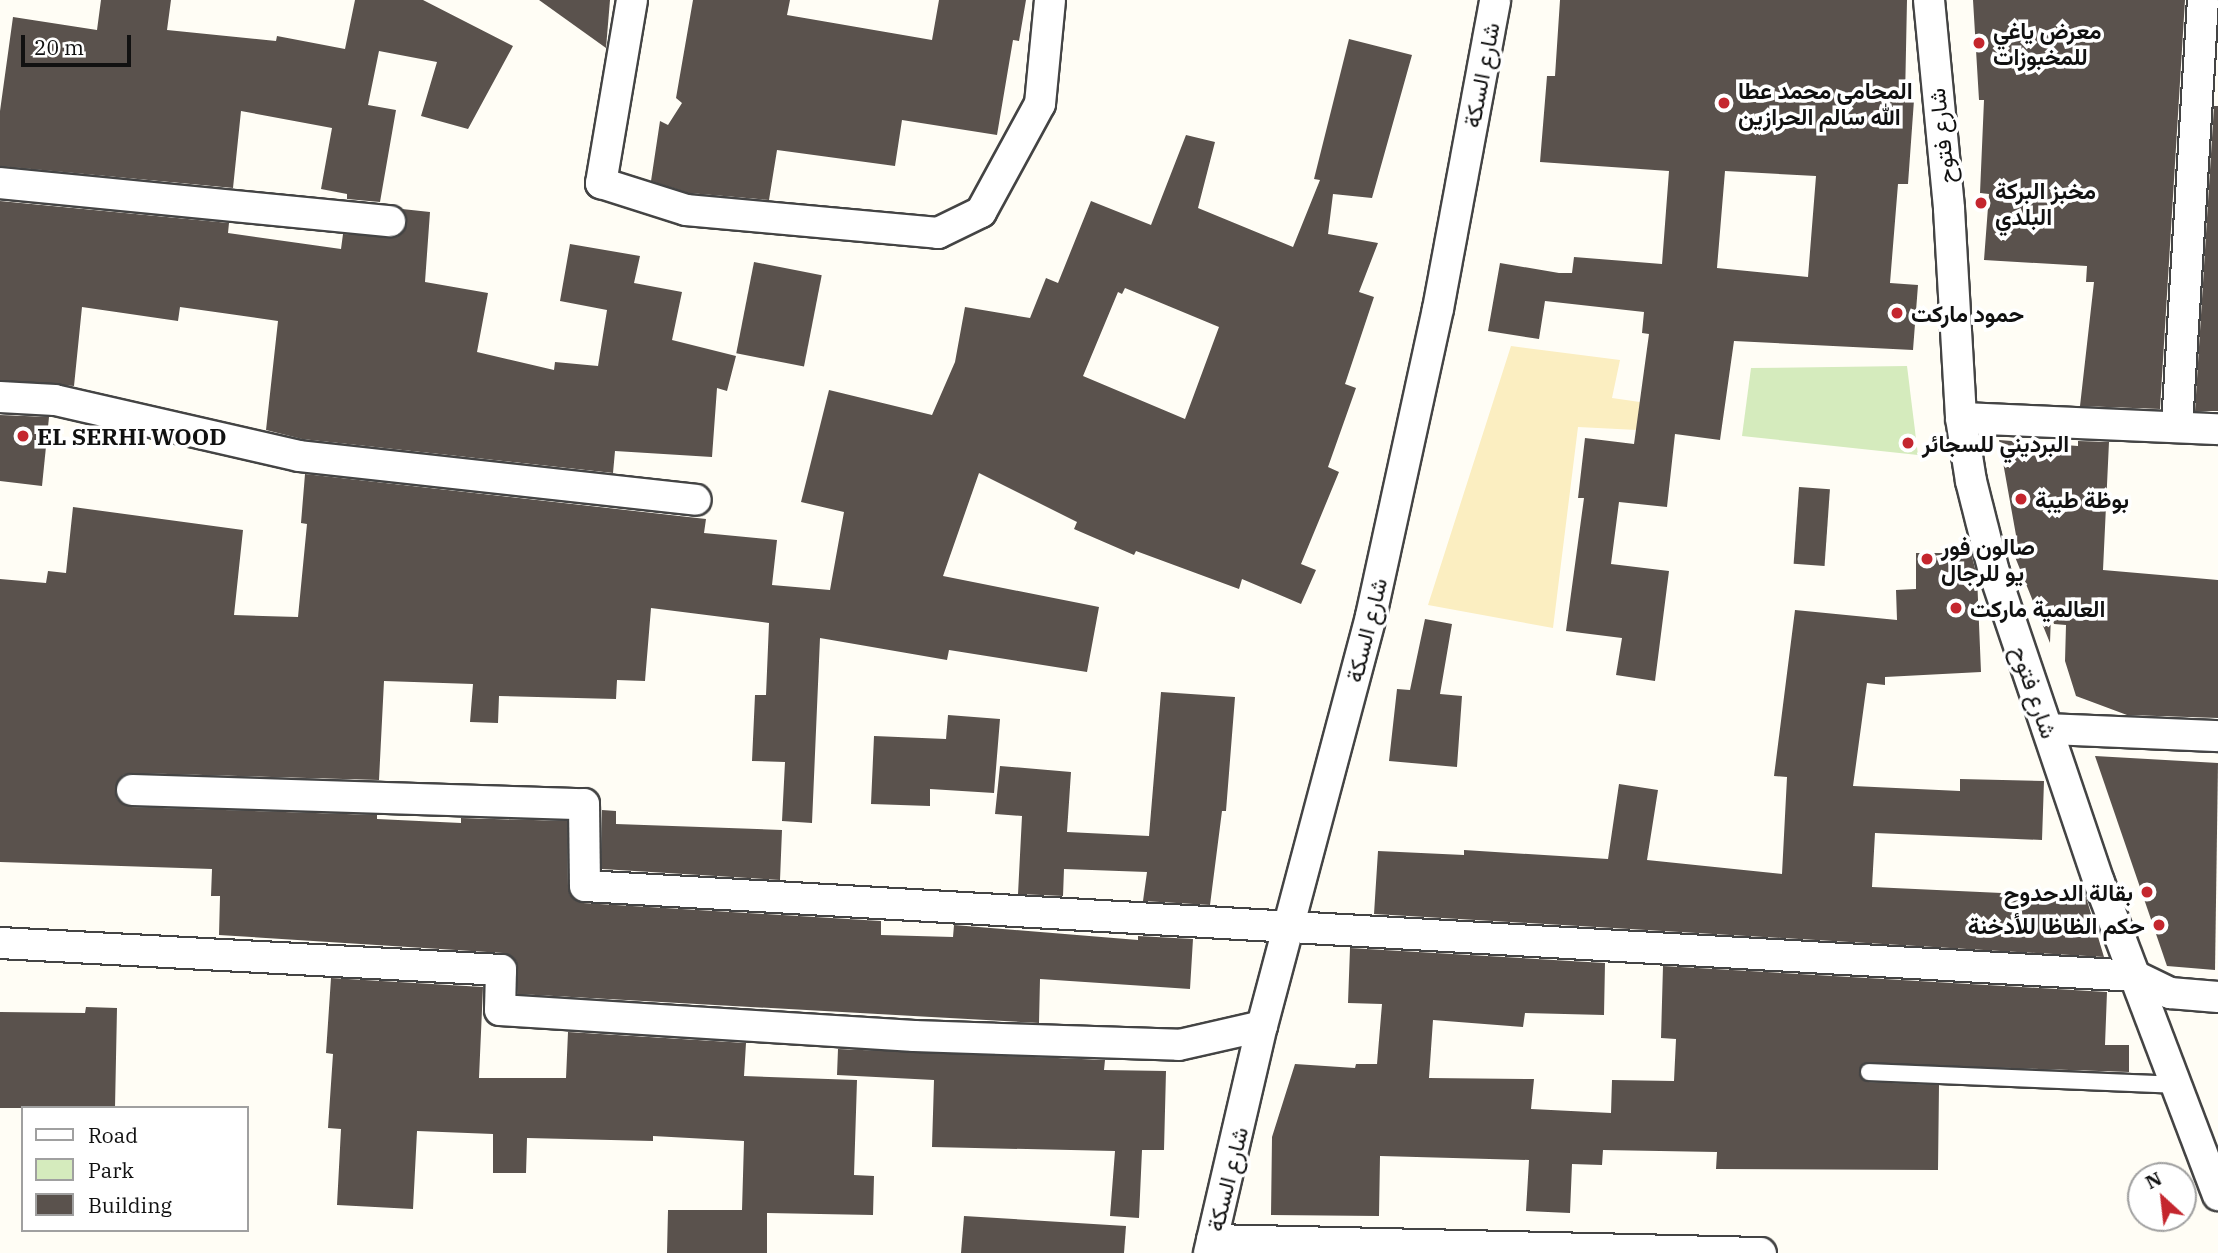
<!DOCTYPE html>
<meta charset="utf-8">
<style>
body{margin:0}
#map{position:relative;width:2218px;height:1253px;overflow:hidden;background:#fffdf5;font-family:"IBM Plex Serif",Vazirmatn,serif}
div>[style]{position:absolute}
[style*='--x']{left:calc(var(--x)*1px);top:calc(var(--y)*1px);width:calc(var(--w)*1px);rotate:calc(var(--a)*1deg)}
.green>*{inset:0;background:#d5ebbd}
.sand>*{inset:0;background:#fbeec1}
.building>*{inset:0;background:#5a524d;transform-origin:0 0}
.roads{filter:drop-shadow(2px 0 #444) drop-shadow(-2px 0 #444) drop-shadow(0 2px #444) drop-shadow(0 -2px #444)}
.lane>*{height:16px;margin:-8px;padding:0 8px;transform-origin:8px;border-radius:8px;background:#fff}
.street>*{height:30px;margin:-15px;padding:0 15px;transform-origin:15px;border-radius:15px;background:#fff}
.dots>*{width:19px;height:19px;translate:-50% -50%;box-sizing:border-box;border:4px solid #fff;border-radius:50%}
span{translate:-50% -50%;white-space:nowrap;text-align:center;line-height:1.15;-webkit-text-stroke:7px #fff;paint-order:stroke}
.poi-label{font-size:23px;color:#111;font-weight:700}
.left{translate:0 -50%;text-align:left}
.right{translate:-100% -50%;text-align:right}
.street-label{font-size:23px;color:#111}
.legend{position:absolute;left:21px;top:1106px;width:228px;height:126px;box-sizing:border-box;background:#fff;border:2px solid #a0a0a0;margin:0;padding:9px 12px;list-style:none;font-size:21px;color:#111}
.legend li{display:flex;align-items:center;gap:14px;height:35px}
.legend b{width:35px;border:2px solid #a0a0a0}
.north{position:absolute;left:2127px;top:1162px;width:70px;height:70px;box-sizing:border-box;background:#fff;border:2px solid #a0a0a0;border-radius:50%;rotate:333deg;font-size:19px;font-weight:700;line-height:28px;text-align:center;color:#111}
.north::after{content:'';display:block;margin:auto;width:24px;height:32px;background:#c4262e;clip-path:polygon(50% 0,100% 100%,50% 72%,0 100%)}
.scale{position:absolute;left:21px;top:35px;width:110px;height:32px;box-sizing:border-box;border:4px solid #111;border-top:0;padding-left:9px;font-size:21px;line-height:24px;white-space:nowrap;color:#111;-webkit-text-stroke:5px #fff;paint-order:stroke}
</style>
<div id="map">
<div class="green">
<i style="clip-path:polygon(1907px 366px,1918px 455px,1742px 436px,1751px 368px)"></i>
</div>
<div class="sand">
<i style="clip-path:polygon(1511px 346px,1620px 360px,1612px 398px,1640px 402px,1637px 430px,1578px 427px,1553px 628px,1428px 605px)"></i>
</div>
<div class="building">
<i style="clip-path:polygon(101px 0,171px 0,167px 30px,276px 41px,277px 36px,345px 49px,355px 0,423px 0,513px 46px,468px 129px,421px 116px,437px 62px,379px 51px,368px 105px,396px 110px,380px 202px,347px 199px,347px 194px,321px 189px,332px 128px,241px 111px,233px 188px,0 166px,0 111px,13px 17px,97px 30px)"></i>
<i style="clip-path:polygon(539px 0,610px 0,606px 48px)"></i>
<i style="clip-path:polygon(693px 0,790px 0,787px 15px,932px 40px,939px 0,1026px 0,1019px 41px,1013px 40px,997px 135px,902px 120px,895px 166px,777px 150px,769px 200px,689px 193px,651px 181px,660px 121px,668px 125px,682px 103px,676px 98px)"></i>
<i style="clip-path:polygon(evenodd,1560px 0,1907px 0,1905px 99px,1914px 100px,1908px 184px,1898px 184px,1890px 283px,1918px 285px,1913px 350px,1734px 341px,1720px 440px,1675px 434px,1667px 507px,1619px 502px,1611px 564px,1669px 571px,1655px 681px,1616px 675px,1622px 638px,1566px 631px,1584px 498px,1578px 498px,1585px 438px,1634px 444px,1649px 334px,1642px 333px,1644px 312px,1545px 301px,1539px 339px,1488px 331px,1500px 263px,1559px 273px,1572px 273px,1574px 257px,1662px 264px,1669px 171px,1540px 162px,1547px 76px,1555px 76px,1560px 0,1725px 171px,1816px 176px,1808px 277px,1717px 268px,1725px 171px)"></i>
<i style="clip-path:polygon(1973px 0,2185px 0,2160px 409px,2080px 406px,2094px 282px,2086px 282px,2087px 266px,1984px 260px,1989px 194px,1980px 193px,1984px 100px,1979px 100px)"></i>
<i style="clip-path:polygon(evenodd,1349px 39px,1412px 55px,1372px 198px,1333px 194px,1328px 234px,1378px 243px,1359px 292px,1374px 297px,1345px 384px,1356px 388px,1328px 467px,1339px 472px,1301px 564px,1316px 570px,1301px 604px,1242px 579px,1239px 589px,1136px 551px,1134px 555px,1074px 529px,1077px 522px,979px 473px,943px 576px,1099px 607px,1087px 672px,949px 650px,947px 660px,820px 638px,812px 823px,782px 821px,785px 762px,752px 761px,755px 695px,766px 695px,769px 623px,651px 608px,645px 681px,617px 680px,616px 699px,499px 696px,498px 723px,470px 722px,473px 684px,384px 681px,379px 780px,133px 773px,123px 775px,115px 789px,117px 799px,131px 807px,377px 815px,377px 819px,461px 823px,461px 818px,567px 821px,568px 887px,570px 895px,583px 903px,881px 921px,881px 935px,953px 937px,954px 925px,1138px 940px,1138px 936px,1193px 939px,1190px 989px,1040px 979px,1039px 1023px,518px 994px,517px 962px,503px 953px,219px 935px,220px 896px,211px 896px,212px 869px,0 862px,0 579px,46px 583px,48px 571px,66px 573px,73px 507px,243px 530px,234px 615px,298px 617px,307px 524px,301px 523px,305px 474px,706px 519px,704px 533px,777px 540px,772px 585px,830px 590px,844px 512px,801px 502px,829px 390px,932px 415px,955px 362px,965px 307px,1030px 318px,1046px 278px,1058px 283px,1091px 201px,1151px 225px,1186px 135px,1215px 142px,1198px 208px,1293px 247px,1320px 180px,1314px 179px,1349px 39px,1125px 288px,1219px 327px,1185px 419px,1083px 376px,1118px 292px,1122px 294px,1125px 288px)"></i>
<i style="clip-path:polygon(2214px 106px,2218px 106px,2218px 411px,2195px 411px)"></i>
<i style="clip-path:polygon(0 201px,229px 223px,228px 233px,341px 249px,343px 234px,397px 237px,407px 223px,402px 209px,430px 212px,425px 282px,488px 293px,477px 352px,554px 370px,555px 362px,598px 366px,607px 310px,560px 301px,570px 244px,640px 256px,634px 283px,682px 292px,672px 340px,736px 356px,727px 391px,717px 388px,712px 457px,615px 451px,613px 473px,302px 439px,266px 430px,278px 321px,180px 307px,178px 321px,82px 307px,74px 386px,0 380px)"></i>
<i style="left:754px;top:262px;width:69px;height:93px;rotate:11deg"></i>
<i style="clip-path:polygon(0 415px,49px 417px,42px 486px,0 481px)"></i>
<i style="clip-path:polygon(1999px 440px,2078px 446px,2078px 441px,2109px 442px,2103px 570px,2218px 580px,2218px 718px,2127px 715px,2076px 696px,2065px 661px,2066px 625px,2054px 624px,2051px 614px,2050px 643px,2013px 552px,2019px 552px)"></i>
<i style="left:1799px;top:487px;width:31px;height:77px;rotate:4deg"></i>
<i style="clip-path:polygon(1916px 553px,1971px 553px,1977px 576px,1981px 672px,1885px 677px,1885px 685px,1867px 683px,1853px 786px,1960px 791px,1960px 779px,2044px 781px,2042px 840px,1875px 833px,1872px 887px,2086px 897px,2104px 957px,1374px 914px,1378px 851px,1464px 855px,1464px 850px,1608px 859px,1619px 784px,1658px 790px,1647px 860px,1782px 874px,1787px 777px,1774px 776px,1795px 610px,1897px 620px,1896px 590px,1916px 589px)"></i>
<i style="clip-path:polygon(1425px 619px,1452px 624px,1440px 694px,1462px 696px,1457px 767px,1389px 761px,1397px 689px,1410px 690px)"></i>
<i style="clip-path:polygon(1161px 692px,1235px 697px,1226px 811px,1222px 811px,1210px 905px,1143px 901px,1147px 872px,1064px 869px,1063px 896px,1018px 894px,1022px 816px,995px 814px,1000px 766px,1071px 772px,1067px 832px,1149px 836px)"></i>
<i style="clip-path:polygon(948px 715px,1000px 719px,994px 793px,930px 789px,930px 806px,871px 804px,874px 736px,946px 739px)"></i>
<i style="clip-path:polygon(2095px 756px,2218px 763px,2215px 970px,2167px 966px)"></i>
<i style="clip-path:polygon(602px 810px,616px 811px,616px 824px,782px 830px,780px 880px,602px 869px)"></i>
<i style="clip-path:polygon(1350px 948px,1605px 963px,1604px 1015px,1525px 1013px,1523px 1027px,1433px 1020px,1429px 1078px,1534px 1079px,1531px 1109px,1611px 1113px,1612px 1080px,1674px 1081px,1676px 1039px,1661px 1038px,1663px 966px,2107px 992px,2105px 1045px,2129px 1045px,2129px 1072px,1864px 1063px,1859px 1072px,1868px 1082px,1939px 1085px,1938px 1170px,1716px 1169px,1717px 1152px,1603px 1150px,1602px 1165px,1572px 1164px,1570px 1213px,1526px 1211px,1529px 1160px,1380px 1156px,1379px 1216px,1271px 1215px,1272px 1137px,1295px 1064px,1355px 1068px,1356px 1064px,1377px 1064px,1382px 1004px,1348px 1003px)"></i>
<i style="clip-path:polygon(331px 978px,483px 987px,479px 1078px,566px 1078px,568px 1032px,746px 1043px,744px 1076px,857px 1080px,854px 1175px,874px 1176px,873px 1215px,767px 1213px,767px 1253px,667px 1253px,668px 1210px,742px 1210px,744px 1141px,653px 1136px,653px 1141px,527px 1138px,526px 1173px,493px 1173px,493px 1134px,417px 1131px,413px 1209px,337px 1205px,341px 1129px,328px 1128px,333px 1054px,326px 1053px)"></i>
<i style="clip-path:polygon(86px 1007px,117px 1008px,115px 1108px,0 1108px,0 1012px,85px 1013px)"></i>
<i style="clip-path:polygon(838px 1049px,1105px 1060px,1104px 1070px,1166px 1071px,1164px 1150px,1142px 1150px,1139px 1218px,1110px 1216px,1115px 1151px,932px 1147px,934px 1080px,837px 1075px)"></i>
<i style="clip-path:polygon(964px 1216px,1126px 1226px,1124px 1253px,961px 1253px)"></i>
</div>
<div class="roads">
<div class="lane">
<i style="--x:1869;--y:1072;--w:309;--a:2.4"></i>
</div>
<div class="street">
<i style="--x:632;--y:0;--w:186;--a:99.6"></i>
<i style="--x:601;--y:183;--w:89;--a:17.6"></i>
<i style="--x:686;--y:210;--w:253;--a:5.2"></i>
<i style="--x:938;--y:233;--w:48;--a:-26"></i>
<i style="--x:981;--y:212;--w:123;--a:-61.4"></i>
<i style="--x:1040;--y:104;--w:104;--a:-84.5"></i>
<i style="--x:1929;--y:0;--w:210;--a:84.5"></i>
<i style="--x:1949;--y:209;--w:209;--a:86.7"></i>
<i style="--x:1961;--y:418;--w:64;--a:81"></i>
<i style="--x:1971;--y:481;--w:94;--a:75.8"></i>
<i style="--x:1994;--y:572;--w:327;--a:71.3"></i>
<i style="--x:2099;--y:882;--w:335;--a:69.2"></i>
<i style="--x:0;--y:183;--w:392;--a:5.6"></i>
<i style="--x:0;--y:397;--w:55;--a:3.1"></i>
<i style="--x:55;--y:400;--w:250;--a:12.9"></i>
<i style="--x:299;--y:456;--w:399;--a:6.3"></i>
<i style="--x:1961;--y:418;--w:257;--a:2.5"></i>
<i style="--x:2177;--y:425;--w:426;--a:-86.5"></i>
<i style="--x:2048;--y:729;--w:170;--a:2.4"></i>
<i style="--x:132;--y:790;--w:452;--a:1.8"></i>
<i style="--x:584;--y:804;--w:82;--a:89.3"></i>
<i style="--x:585;--y:886;--w:1553;--a:3.32"></i>
<i style="--x:2135;--y:976;--w:39;--a:26"></i>
<i style="--x:2170;--y:993;--w:48;--a:4.8"></i>
<i style="--x:0;--y:943;--w:502;--a:3.08"></i>
<i style="--x:501;--y:970;--w:40;--a:91.4"></i>
<i style="--x:500;--y:1010;--w:415;--a:3.6"></i>
<i style="--x:914;--y:1036;--w:265;--a:1.9"></i>
<i style="--x:1179;--y:1045;--w:85;--a:-12.9"></i>
<i style="--x:1212;--y:1240;--w:549;--a:1.36"></i>
<i style="--x:1209;--y:1253;--w:233;--a:-76.9"></i>
<i style="--x:1262;--y:1026;--w:424;--a:-75.1"></i>
<i style="--x:1371;--y:616;--w:314;--a:-77.7"></i>
<i style="--x:1438;--y:309;--w:314;--a:-79.5"></i>
</div>
</div>
<div class="dots">
<i style="left:1979px;top:43px;background:#c4262e"></i>
<i style="left:1724px;top:103px;background:#c4262e"></i>
<i style="left:1981px;top:203px;background:#c4262e"></i>
<i style="left:1897px;top:313px;background:#c4262e"></i>
<i style="left:23px;top:436px;background:#c4262e"></i>
<i style="left:1908px;top:443px;background:#c4262e"></i>
<i style="left:2021px;top:499px;background:#c4262e"></i>
<i style="left:1927px;top:559px;background:#c4262e"></i>
<i style="left:1956px;top:608px;background:#c4262e"></i>
<i style="left:2147px;top:892px;background:#c4262e"></i>
<i style="left:2159px;top:925px;background:#c4262e"></i>
</div>
<div class="poi-label">
<span class="left" style="left:1993px;top:43px">معرض ياغي<br>للمخبوزات</span>
<span class="left" style="left:1738px;top:103px">المحامي محمد عطا<br>الله سالم الحرازين</span>
<span class="left" style="left:1995px;top:203px">مخبز البركة<br>البلدي</span>
<span class="left" style="left:1911px;top:313px">حمود ماركت</span>
<span class="left" style="left:37px;top:436px">EL SERHI WOOD</span>
<span class="left" style="left:1922px;top:443px">البرديني للسجائر</span>
<span class="left" style="left:2035px;top:499px">بوظة طيبة</span>
<span class="left" style="left:1941px;top:559px">صالون فور<br>يو للرجال</span>
<span class="left" style="left:1970px;top:608px">العالمية ماركت</span>
<span class="right" style="left:2133px;top:892px">بقالة الدحدوح</span>
<span class="right" style="left:2145px;top:925px">حكم الظاظا للأدخنة</span>
</div>
<div class="street-label">
<span style="left:1481px;top:75px;rotate:-79deg">شارع السكة</span>
<span style="left:1941px;top:136px;rotate:-96deg">شارع فتوح</span>
<span style="left:1366px;top:630px;rotate:-76deg">شارع السكة</span>
<span style="left:2035px;top:692px;rotate:71deg">شارع فتوح</span>
<span style="left:1227px;top:1179px;rotate:-76deg">شارع السكة</span>
</div>
<ul class="legend">
<li><b style="height:9px;background:#fff"></b>Road</li>
<li><b style="height:19px;background:#d5ebbd"></b>Park</li>
<li><b style="height:19px;background:#5a524d"></b>Building</li>
</ul>
<div class="north">N</div>
<div class="scale">20 m</div>
</div>
